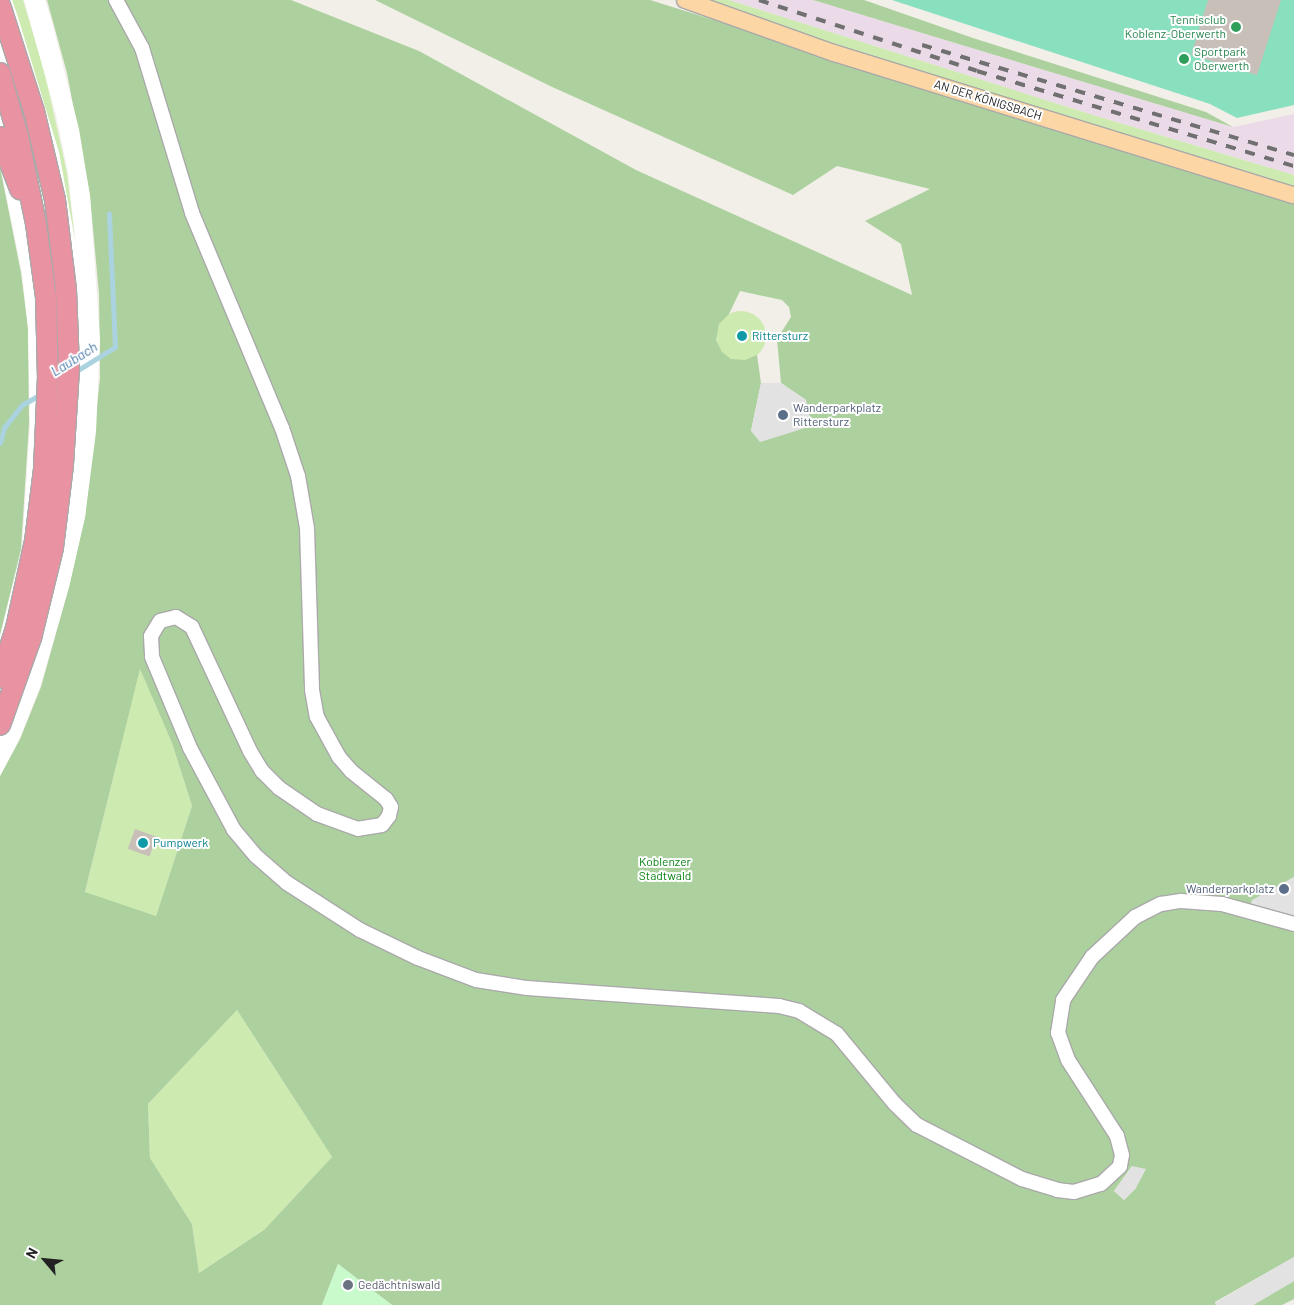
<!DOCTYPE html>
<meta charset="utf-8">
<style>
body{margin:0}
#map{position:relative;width:1294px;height:1305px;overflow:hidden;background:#f2efe9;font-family:Barlow,sans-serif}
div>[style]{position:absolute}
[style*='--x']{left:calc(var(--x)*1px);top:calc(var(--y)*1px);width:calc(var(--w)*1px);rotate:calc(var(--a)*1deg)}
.industrial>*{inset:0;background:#ebdbe8}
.grass>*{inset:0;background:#cdebb0}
.round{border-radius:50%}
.forest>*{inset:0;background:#add19e}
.park>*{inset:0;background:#c8facc}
.pitch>*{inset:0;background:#88e0be}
.parking>*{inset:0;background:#e2e2e2}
.pier>*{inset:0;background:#fff}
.stream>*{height:4.5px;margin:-2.25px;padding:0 2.25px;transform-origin:2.25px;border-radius:2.25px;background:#aad3df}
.building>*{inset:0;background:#c7bfb8;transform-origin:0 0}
.roads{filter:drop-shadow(1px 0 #a9a9a9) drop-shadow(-1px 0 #a9a9a9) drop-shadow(0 1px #a9a9a9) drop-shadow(0 -1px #a9a9a9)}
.minor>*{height:14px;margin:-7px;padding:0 7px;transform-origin:7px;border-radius:7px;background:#fff}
.major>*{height:16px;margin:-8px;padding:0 8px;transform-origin:8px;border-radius:8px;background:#fcd6a4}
.highway>*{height:20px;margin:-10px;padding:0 10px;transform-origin:10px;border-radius:10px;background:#e892a2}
.rail>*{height:4px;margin-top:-2px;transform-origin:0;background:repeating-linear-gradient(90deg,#707070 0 10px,transparent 0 20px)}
.dots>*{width:14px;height:14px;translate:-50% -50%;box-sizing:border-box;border:2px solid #fff;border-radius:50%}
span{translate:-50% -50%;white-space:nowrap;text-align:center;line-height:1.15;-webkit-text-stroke:4px #fff;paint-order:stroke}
.leisure-label{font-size:12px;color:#27864d}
.right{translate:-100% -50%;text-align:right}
.left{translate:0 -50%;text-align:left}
.street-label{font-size:12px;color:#222}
.culture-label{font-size:12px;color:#0d838f}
.service-label{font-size:12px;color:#4e5e75}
.park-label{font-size:12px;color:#0c8416}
.worship-label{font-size:12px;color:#5b616d}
.water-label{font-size:14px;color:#4a7aab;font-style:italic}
.north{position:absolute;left:20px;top:1235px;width:50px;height:50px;-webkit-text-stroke:4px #fff;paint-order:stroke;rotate:298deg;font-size:14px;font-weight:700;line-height:20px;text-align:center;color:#222}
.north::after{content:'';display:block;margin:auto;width:18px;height:22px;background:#222;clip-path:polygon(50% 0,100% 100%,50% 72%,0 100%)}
</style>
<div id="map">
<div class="industrial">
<i style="clip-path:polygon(729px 0,813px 0,1233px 127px,1294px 114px,1294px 175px,1093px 115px)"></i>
</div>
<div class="grass">
<i style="clip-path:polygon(12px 0,23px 0,44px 70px,67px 173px,75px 240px,59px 152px)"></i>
<i style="clip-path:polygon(706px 0,729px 0,1093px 115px,1294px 175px,1294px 186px,830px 44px)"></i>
<i class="round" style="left:716px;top:311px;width:50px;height:50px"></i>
<i style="clip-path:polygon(140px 668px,172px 743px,192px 806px,156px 916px,85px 893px)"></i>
<i style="clip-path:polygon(237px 1010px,332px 1157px,264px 1230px,199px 1273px,192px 1224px,150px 1158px,148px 1104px)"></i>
</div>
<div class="forest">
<i style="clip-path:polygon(evenodd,47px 0,291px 0,419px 51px,636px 170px,912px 295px,901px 244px,865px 221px,930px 189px,837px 166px,793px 195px,550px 86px,375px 0,650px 0,1294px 201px,1294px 877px,1251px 904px,1294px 917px,1294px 1257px,1215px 1302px,1216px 1305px,392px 1305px,338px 1264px,322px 1305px,0 1305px,0 776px,20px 739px,41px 687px,69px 587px,85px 517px,100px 378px,99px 294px,90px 196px,67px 73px,47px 0,740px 291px,782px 300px,789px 307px,791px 317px,777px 339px,781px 383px,806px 400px,751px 431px,761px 383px,757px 355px,745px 360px,731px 359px,722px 352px,716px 340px,719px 324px,729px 314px,740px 291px,47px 0,140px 669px,172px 743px,192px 806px,156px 916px,85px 892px,140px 669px,47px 0,237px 1010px,332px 1157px,264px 1230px,199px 1273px,192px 1224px,150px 1158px,148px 1104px,237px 1010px,47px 0,1132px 1166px,1136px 1188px,1124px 1200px,1114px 1191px,1132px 1166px)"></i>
<i style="clip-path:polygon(813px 0,864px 0,973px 38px,1206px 112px,1233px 127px)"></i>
<i style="clip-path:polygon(0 167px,21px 273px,28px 328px,29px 424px,21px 549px,0 635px)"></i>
<i style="clip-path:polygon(1294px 1281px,1294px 1299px,1282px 1305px,1253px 1305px)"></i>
</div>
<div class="park">
<i style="clip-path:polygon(338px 1264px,392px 1305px,322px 1305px)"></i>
</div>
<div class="pitch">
<i style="clip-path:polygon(892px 0,1294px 0,1294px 105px,1237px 118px,1210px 104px)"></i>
</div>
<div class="parking">
<i style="clip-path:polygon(761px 383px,781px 383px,806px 400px,811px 421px,805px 428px,760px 442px,751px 431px)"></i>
<i style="clip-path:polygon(1294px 877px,1294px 917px,1251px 904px,1252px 900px)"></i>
<i style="clip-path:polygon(1132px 1166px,1146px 1169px,1136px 1188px,1124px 1200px,1114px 1191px)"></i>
<i style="clip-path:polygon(1294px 1257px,1294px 1281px,1253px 1305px,1216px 1305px,1215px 1303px)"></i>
</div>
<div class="pier">
<i style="clip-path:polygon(0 0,12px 0,18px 17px,59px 153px,76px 246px,68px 173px,56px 115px,24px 0,45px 0,52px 22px,79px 129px,90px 196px,100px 340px,96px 432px,85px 517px,69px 587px,40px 687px,20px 738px,0 776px,0 637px,22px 548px,30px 424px,28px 328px,22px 273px,0 165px)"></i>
</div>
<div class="stream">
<i style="--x:75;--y:372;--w:47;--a:-32"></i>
<i style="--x:115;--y:347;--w:133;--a:-92.6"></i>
<i style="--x:0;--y:443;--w:16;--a:-75"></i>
<i style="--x:4;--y:428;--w:29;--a:-52"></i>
<i style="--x:22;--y:405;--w:22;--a:-30"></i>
</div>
<div class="building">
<i style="clip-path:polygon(1208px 0,1281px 0,1257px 75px,1191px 55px)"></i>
<i style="left:135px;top:829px;width:23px;height:21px;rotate:20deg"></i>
</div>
<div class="roads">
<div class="minor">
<i style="--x:116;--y:0;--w:55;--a:61.6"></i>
<i style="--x:142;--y:48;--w:172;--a:73.1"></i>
<i style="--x:192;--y:213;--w:233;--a:67.3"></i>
<i style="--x:282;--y:428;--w:51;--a:71.6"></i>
<i style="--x:298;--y:476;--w:53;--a:80.2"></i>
<i style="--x:307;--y:528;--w:162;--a:88.2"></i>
<i style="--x:312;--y:690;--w:27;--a:80"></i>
<i style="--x:317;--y:717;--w:46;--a:61.2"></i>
<i style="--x:339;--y:757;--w:18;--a:49"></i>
<i style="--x:351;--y:771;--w:45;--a:38.7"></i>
<i style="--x:386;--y:799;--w:9;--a:58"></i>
<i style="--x:391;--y:807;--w:9;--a:103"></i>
<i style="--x:389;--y:816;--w:11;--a:128"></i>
<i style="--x:382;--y:825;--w:24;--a:171"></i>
<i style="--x:358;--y:829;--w:44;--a:-159.9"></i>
<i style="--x:317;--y:814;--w:46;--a:-145.6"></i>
<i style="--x:279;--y:788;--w:24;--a:-135"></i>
<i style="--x:262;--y:771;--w:23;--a:-121"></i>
<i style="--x:250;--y:751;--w:137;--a:-115.1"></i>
<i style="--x:192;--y:627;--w:19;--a:-148"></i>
<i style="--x:176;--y:617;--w:16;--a:166"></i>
<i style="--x:160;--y:621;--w:17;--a:121"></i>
<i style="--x:151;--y:636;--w:21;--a:87"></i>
<i style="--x:152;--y:657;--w:99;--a:67.3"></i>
<i style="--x:190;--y:748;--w:93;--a:61.8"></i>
<i style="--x:234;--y:830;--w:34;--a:50"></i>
<i style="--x:256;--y:856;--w:41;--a:41.1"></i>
<i style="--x:287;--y:883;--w:87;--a:32.8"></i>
<i style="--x:360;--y:930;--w:64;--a:25.8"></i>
<i style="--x:418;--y:958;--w:62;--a:20.8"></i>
<i style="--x:476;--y:980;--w:52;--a:8.9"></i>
<i style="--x:527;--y:988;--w:253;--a:4.1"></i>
<i style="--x:779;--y:1006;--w:21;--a:14"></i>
<i style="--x:799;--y:1011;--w:44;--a:31.2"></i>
<i style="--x:837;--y:1034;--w:91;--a:50.4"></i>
<i style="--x:895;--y:1104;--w:30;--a:44"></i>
<i style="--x:917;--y:1125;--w:118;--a:27.2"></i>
<i style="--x:1022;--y:1179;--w:37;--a:17"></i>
<i style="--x:1057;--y:1190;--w:17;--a:7"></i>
<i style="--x:1074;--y:1192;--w:28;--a:-17"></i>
<i style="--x:1101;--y:1184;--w:26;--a:-43"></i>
<i style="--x:1120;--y:1166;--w:11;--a:-80"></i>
<i style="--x:1122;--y:1155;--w:20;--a:-105"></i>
<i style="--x:1117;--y:1136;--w:90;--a:-122.8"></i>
<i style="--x:1068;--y:1060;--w:29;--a:-110"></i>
<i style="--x:1058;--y:1033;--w:33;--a:-81"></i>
<i style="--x:1063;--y:1000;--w:52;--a:-56"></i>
<i style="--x:1092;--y:957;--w:59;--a:-42.9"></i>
<i style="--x:1135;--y:917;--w:29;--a:-27"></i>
<i style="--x:1161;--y:904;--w:20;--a:-9"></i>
<i style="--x:1181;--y:901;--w:41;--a:4.2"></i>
<i style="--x:1222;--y:904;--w:75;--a:15.5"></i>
</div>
<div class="major">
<i style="--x:685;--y:0;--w:158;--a:19.6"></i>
<i style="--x:834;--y:53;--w:481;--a:17.2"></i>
</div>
<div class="highway">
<i style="--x:0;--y:5;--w:111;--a:72.2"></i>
<i style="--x:34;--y:111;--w:91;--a:76.7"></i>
<i style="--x:55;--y:200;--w:91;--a:83"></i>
<i style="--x:66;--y:290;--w:79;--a:87.8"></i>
<i style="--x:69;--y:369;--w:96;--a:93.6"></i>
<i style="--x:63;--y:465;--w:84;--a:96.9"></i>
<i style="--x:53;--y:548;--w:93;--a:103.7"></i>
<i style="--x:31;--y:638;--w:92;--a:109.6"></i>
<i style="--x:0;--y:73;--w:66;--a:74.1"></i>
<i style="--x:18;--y:136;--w:90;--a:78.4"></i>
<i style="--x:36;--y:224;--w:74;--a:82.2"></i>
<i style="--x:46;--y:297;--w:80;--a:88.6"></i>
<i style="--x:48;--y:377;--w:92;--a:92.5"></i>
<i style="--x:44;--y:469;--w:73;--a:97.1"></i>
<i style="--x:35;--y:541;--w:89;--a:102.3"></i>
<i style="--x:16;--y:628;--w:52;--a:107.7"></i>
<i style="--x:0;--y:137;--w:56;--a:69"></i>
</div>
</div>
<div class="rail">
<i style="--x:759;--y:0;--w:229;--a:18"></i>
<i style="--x:977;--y:71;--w:331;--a:16.7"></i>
<i style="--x:922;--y:45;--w:388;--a:16.5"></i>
</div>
<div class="dots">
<i style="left:1236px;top:27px;background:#2e9e5b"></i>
<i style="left:1184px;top:59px;background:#2e9e5b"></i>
<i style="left:742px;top:336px;background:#0f9aa8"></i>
<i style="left:783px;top:415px;background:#5c6f8a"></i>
<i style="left:143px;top:843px;background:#0f9aa8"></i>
<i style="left:1284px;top:889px;background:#5c6f8a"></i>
<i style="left:348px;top:1285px;background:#6b7280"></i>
</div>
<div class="leisure-label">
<span class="right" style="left:1226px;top:27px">Tennisclub<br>Koblenz-Oberwerth</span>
<span class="left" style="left:1194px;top:59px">Sportpark<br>Oberwerth</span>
</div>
<div class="street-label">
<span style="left:988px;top:100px;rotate:17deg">AN DER KÖNIGSBACH</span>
</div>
<div class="culture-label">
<span class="left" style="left:752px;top:336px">Rittersturz</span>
<span class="left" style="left:153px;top:843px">Pumpwerk</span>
</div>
<div class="service-label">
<span class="left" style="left:793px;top:415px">Wanderparkplatz<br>Rittersturz</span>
<span class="right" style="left:1274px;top:889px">Wanderparkplatz</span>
</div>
<div class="park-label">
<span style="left:665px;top:869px">Koblenzer<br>Stadtwald</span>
</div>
<div class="worship-label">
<span class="left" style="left:358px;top:1285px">Gedächtniswald</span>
</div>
<div class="water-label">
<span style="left:74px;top:359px;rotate:-32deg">Laubach</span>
</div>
<div class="north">N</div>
</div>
